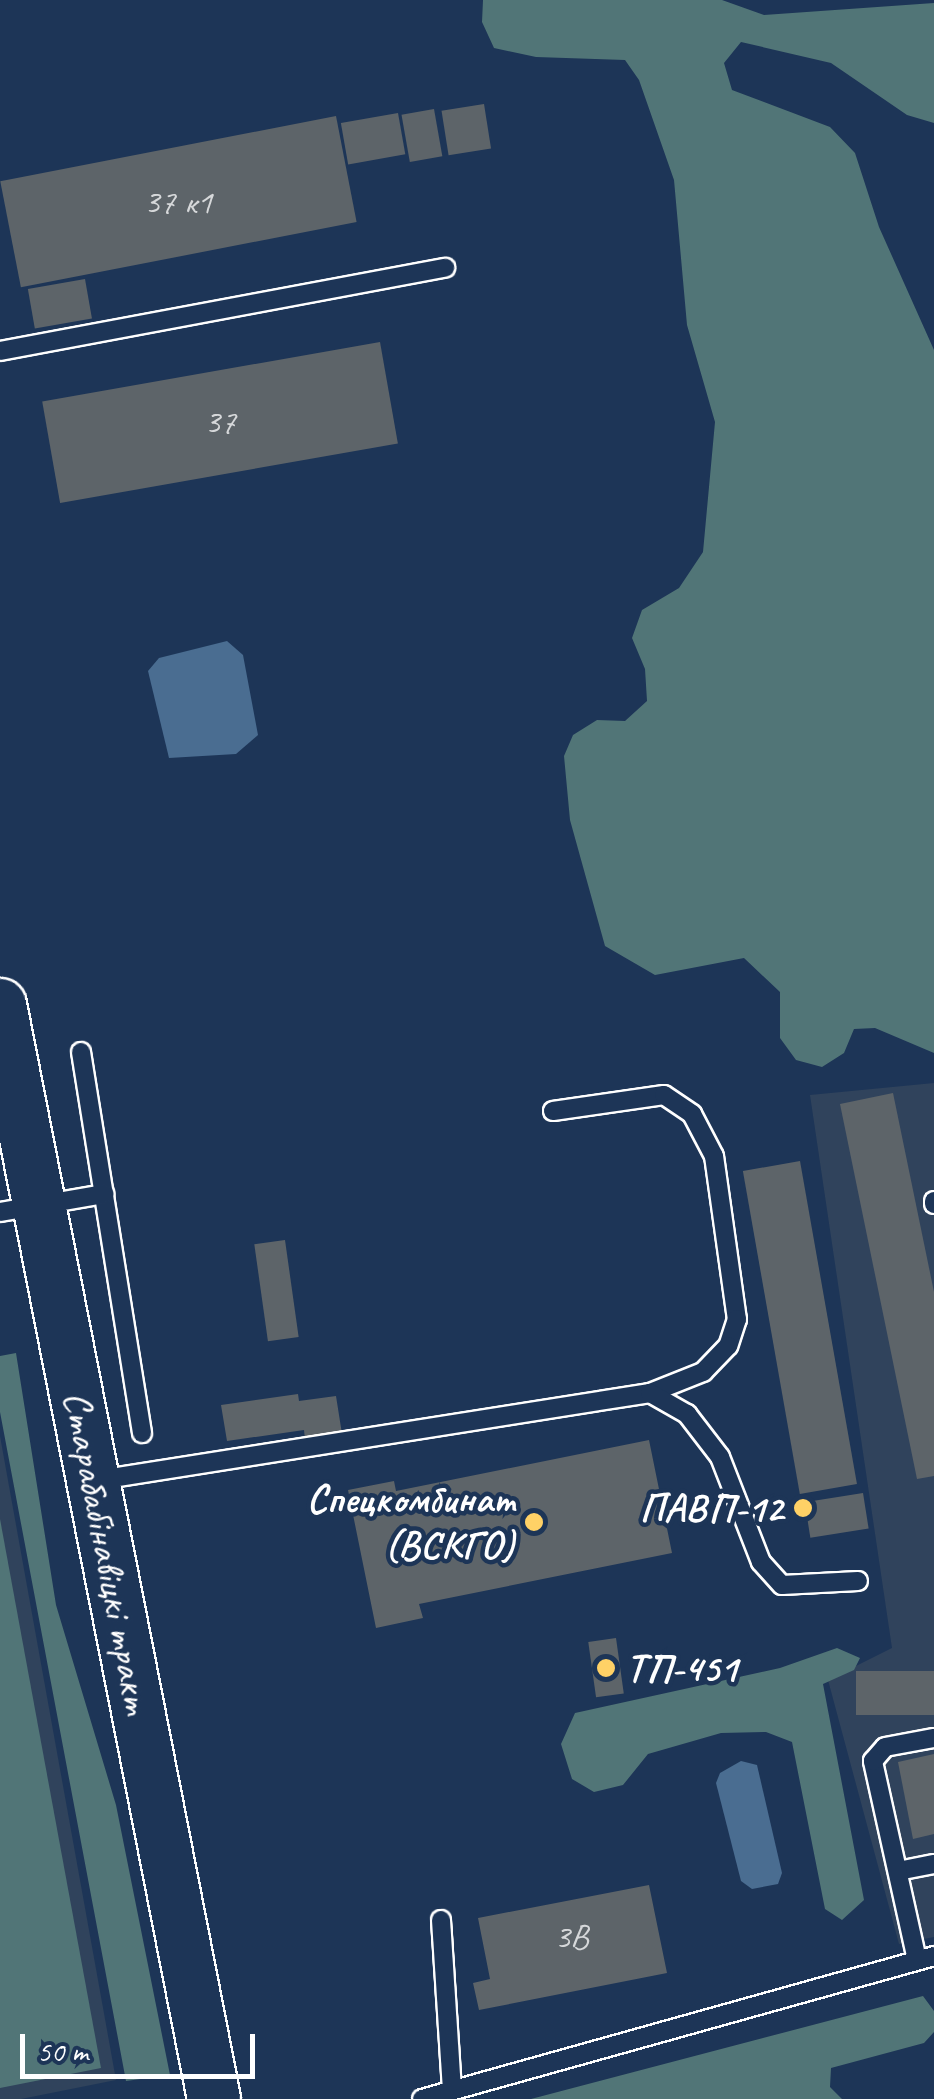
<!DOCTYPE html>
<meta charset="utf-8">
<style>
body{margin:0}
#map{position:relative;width:934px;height:2099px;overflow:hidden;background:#1d3557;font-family:Caveat,sans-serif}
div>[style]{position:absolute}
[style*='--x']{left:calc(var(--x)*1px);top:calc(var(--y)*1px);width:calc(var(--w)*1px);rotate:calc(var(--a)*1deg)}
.built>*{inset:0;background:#30435c}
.green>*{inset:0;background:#517577}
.water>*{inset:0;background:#4a6d91}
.building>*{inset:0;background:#5d6469;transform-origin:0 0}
.roads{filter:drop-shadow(2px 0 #fff) drop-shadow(-2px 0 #fff) drop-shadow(0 2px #fff) drop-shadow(0 -2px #fff)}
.lane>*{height:18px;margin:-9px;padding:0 9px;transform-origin:9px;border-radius:9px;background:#1d3557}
.secondary>*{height:52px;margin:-26px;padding:0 26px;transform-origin:26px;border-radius:26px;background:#1d3557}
.dots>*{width:28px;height:28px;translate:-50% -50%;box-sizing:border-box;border:5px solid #1d3557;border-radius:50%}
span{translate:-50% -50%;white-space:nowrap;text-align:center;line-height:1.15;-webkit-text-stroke:9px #1d3557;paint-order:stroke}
.number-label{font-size:35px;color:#d6d8da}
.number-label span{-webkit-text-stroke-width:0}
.poi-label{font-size:40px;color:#fff;font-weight:700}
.right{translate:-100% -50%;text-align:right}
.left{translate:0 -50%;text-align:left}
.street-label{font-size:40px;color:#fff}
.scale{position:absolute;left:20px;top:2034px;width:235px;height:45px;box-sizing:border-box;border:5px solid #fff;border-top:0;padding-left:12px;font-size:30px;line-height:35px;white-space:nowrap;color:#fff;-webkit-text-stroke:8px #1d3557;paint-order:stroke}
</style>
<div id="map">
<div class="built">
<i style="clip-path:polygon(934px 1083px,934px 1937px,899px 1944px,828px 1680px,892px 1648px,810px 1095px)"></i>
<i style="clip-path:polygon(0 1436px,116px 2080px,21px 2099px,0 2099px)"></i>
</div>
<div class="green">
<i style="clip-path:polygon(483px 0,722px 0,764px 15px,934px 3px,934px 123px,907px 115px,831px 63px,741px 42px,724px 63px,732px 90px,830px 127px,855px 153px,879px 227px,934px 350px,934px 1053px,875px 1028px,854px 1029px,844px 1053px,822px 1067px,796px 1060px,780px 1038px,780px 992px,744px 958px,655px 975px,605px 946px,570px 820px,564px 756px,573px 735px,597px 720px,625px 721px,647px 701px,645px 669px,632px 638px,642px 610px,679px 588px,703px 552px,715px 422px,687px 325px,674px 180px,639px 80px,625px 60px,536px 57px,494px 48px,482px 22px)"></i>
<i style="clip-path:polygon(16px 1353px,56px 1605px,116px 1805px,170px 2075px,126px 2081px,0 1412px,0 1356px)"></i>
<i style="clip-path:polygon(0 1519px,101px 2068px,0 2088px)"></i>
<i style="clip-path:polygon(837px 1648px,860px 1658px,854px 1670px,823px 1684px,864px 1900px,842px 1920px,825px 1909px,792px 1742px,766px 1732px,721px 1733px,648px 1754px,623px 1785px,594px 1792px,572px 1779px,561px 1744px,575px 1713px,780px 1668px)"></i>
<i style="clip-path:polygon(923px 1996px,934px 2011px,934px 2032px,924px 2043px,831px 2068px,830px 2087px,842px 2099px,531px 2099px)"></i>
</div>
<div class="water">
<i style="clip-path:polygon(227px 641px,243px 655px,258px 735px,236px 754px,169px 758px,148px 671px,159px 658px)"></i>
<i style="clip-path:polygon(741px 1761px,757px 1765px,782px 1873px,778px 1884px,752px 1889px,741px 1881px,716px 1783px,720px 1773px)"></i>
</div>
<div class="building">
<i style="left:484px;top:104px;width:45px;height:43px;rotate:81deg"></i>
<i style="left:434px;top:109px;width:48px;height:33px;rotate:80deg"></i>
<i style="left:398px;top:113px;width:42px;height:58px;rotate:80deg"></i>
<i style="left:336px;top:116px;width:108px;height:342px;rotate:79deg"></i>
<i style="left:85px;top:279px;width:40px;height:58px;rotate:80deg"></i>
<i style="left:380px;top:342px;width:103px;height:343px;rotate:80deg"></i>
<i style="clip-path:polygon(893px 1093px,934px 1292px,934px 1476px,917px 1479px,840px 1104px)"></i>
<i style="left:800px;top:1161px;width:328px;height:58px;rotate:80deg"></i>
<i style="left:285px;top:1240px;width:98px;height:31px;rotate:82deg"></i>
<i style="clip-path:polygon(298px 1394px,299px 1401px,336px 1396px,342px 1434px,305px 1440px,304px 1430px,227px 1441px,221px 1405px)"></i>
<i style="clip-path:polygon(649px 1440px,672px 1553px,419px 1604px,423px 1618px,376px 1628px,348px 1490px,394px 1481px,396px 1491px)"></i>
<i style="left:863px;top:1493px;width:36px;height:59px;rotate:81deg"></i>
<i style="left:616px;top:1638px;width:56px;height:28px;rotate:82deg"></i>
<i style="left:934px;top:1671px;width:44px;height:78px;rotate:90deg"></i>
<i style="clip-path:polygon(934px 1754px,934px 1834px,913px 1839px,898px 1762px)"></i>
<i style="clip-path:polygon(649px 1885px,667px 1973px,479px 2010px,473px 1983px,490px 1979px,478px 1918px)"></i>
</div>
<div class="roads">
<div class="lane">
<i style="--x:0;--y:351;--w:453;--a:-10.6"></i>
<i style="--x:81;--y:1052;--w:386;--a:80.9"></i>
<i style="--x:553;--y:1111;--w:112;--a:-8.2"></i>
<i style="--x:664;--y:1095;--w:34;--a:34"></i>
<i style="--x:692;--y:1114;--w:47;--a:62.4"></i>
<i style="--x:714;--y:1156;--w:165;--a:82"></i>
<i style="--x:737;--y:1319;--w:28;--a:108"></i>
<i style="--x:728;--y:1346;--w:36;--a:134"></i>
<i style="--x:703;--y:1372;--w:57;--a:158.4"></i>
<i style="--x:934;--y:1201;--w:3;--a:90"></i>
<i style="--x:0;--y:1212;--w:106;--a:-9.8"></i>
<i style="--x:99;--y:1480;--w:558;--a:-8.97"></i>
<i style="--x:650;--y:1393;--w:43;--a:29.6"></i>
<i style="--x:687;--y:1414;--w:54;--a:52.5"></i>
<i style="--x:720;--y:1457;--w:113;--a:68.7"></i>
<i style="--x:761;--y:1562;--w:31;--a:48"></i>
<i style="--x:782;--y:1585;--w:76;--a:-3"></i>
<i style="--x:898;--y:1871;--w:37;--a:-11"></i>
<i style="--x:441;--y:1920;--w:170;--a:86.3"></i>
<i style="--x:917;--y:1960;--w:204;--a:-102.5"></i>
<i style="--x:873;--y:1761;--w:18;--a:-49"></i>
<i style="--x:885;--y:1747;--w:50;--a:-10.4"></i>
<i style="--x:422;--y:2099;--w:532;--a:-15.6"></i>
</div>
<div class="secondary">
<i style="--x:0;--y:1005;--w:1115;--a:78.93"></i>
</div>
</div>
<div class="dots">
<i style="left:803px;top:1508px;background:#ffd166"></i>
<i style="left:534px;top:1522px;background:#ffd166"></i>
<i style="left:606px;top:1668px;background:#ffd166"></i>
</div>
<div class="number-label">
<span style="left:178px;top:202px">37 к1</span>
<span style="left:220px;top:422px">37</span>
<span style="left:571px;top:1937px">3В</span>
</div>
<div class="poi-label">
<span class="right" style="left:514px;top:1522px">Спецкомбинат<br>(ВСКГО)</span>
<span class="right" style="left:783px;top:1508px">ПАВП-12</span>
<span class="left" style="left:626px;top:1668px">ТП-451</span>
</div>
<div class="street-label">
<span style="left:107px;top:1552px;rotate:79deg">Старабабінавіцкі тракт</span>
</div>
<div class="scale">50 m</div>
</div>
